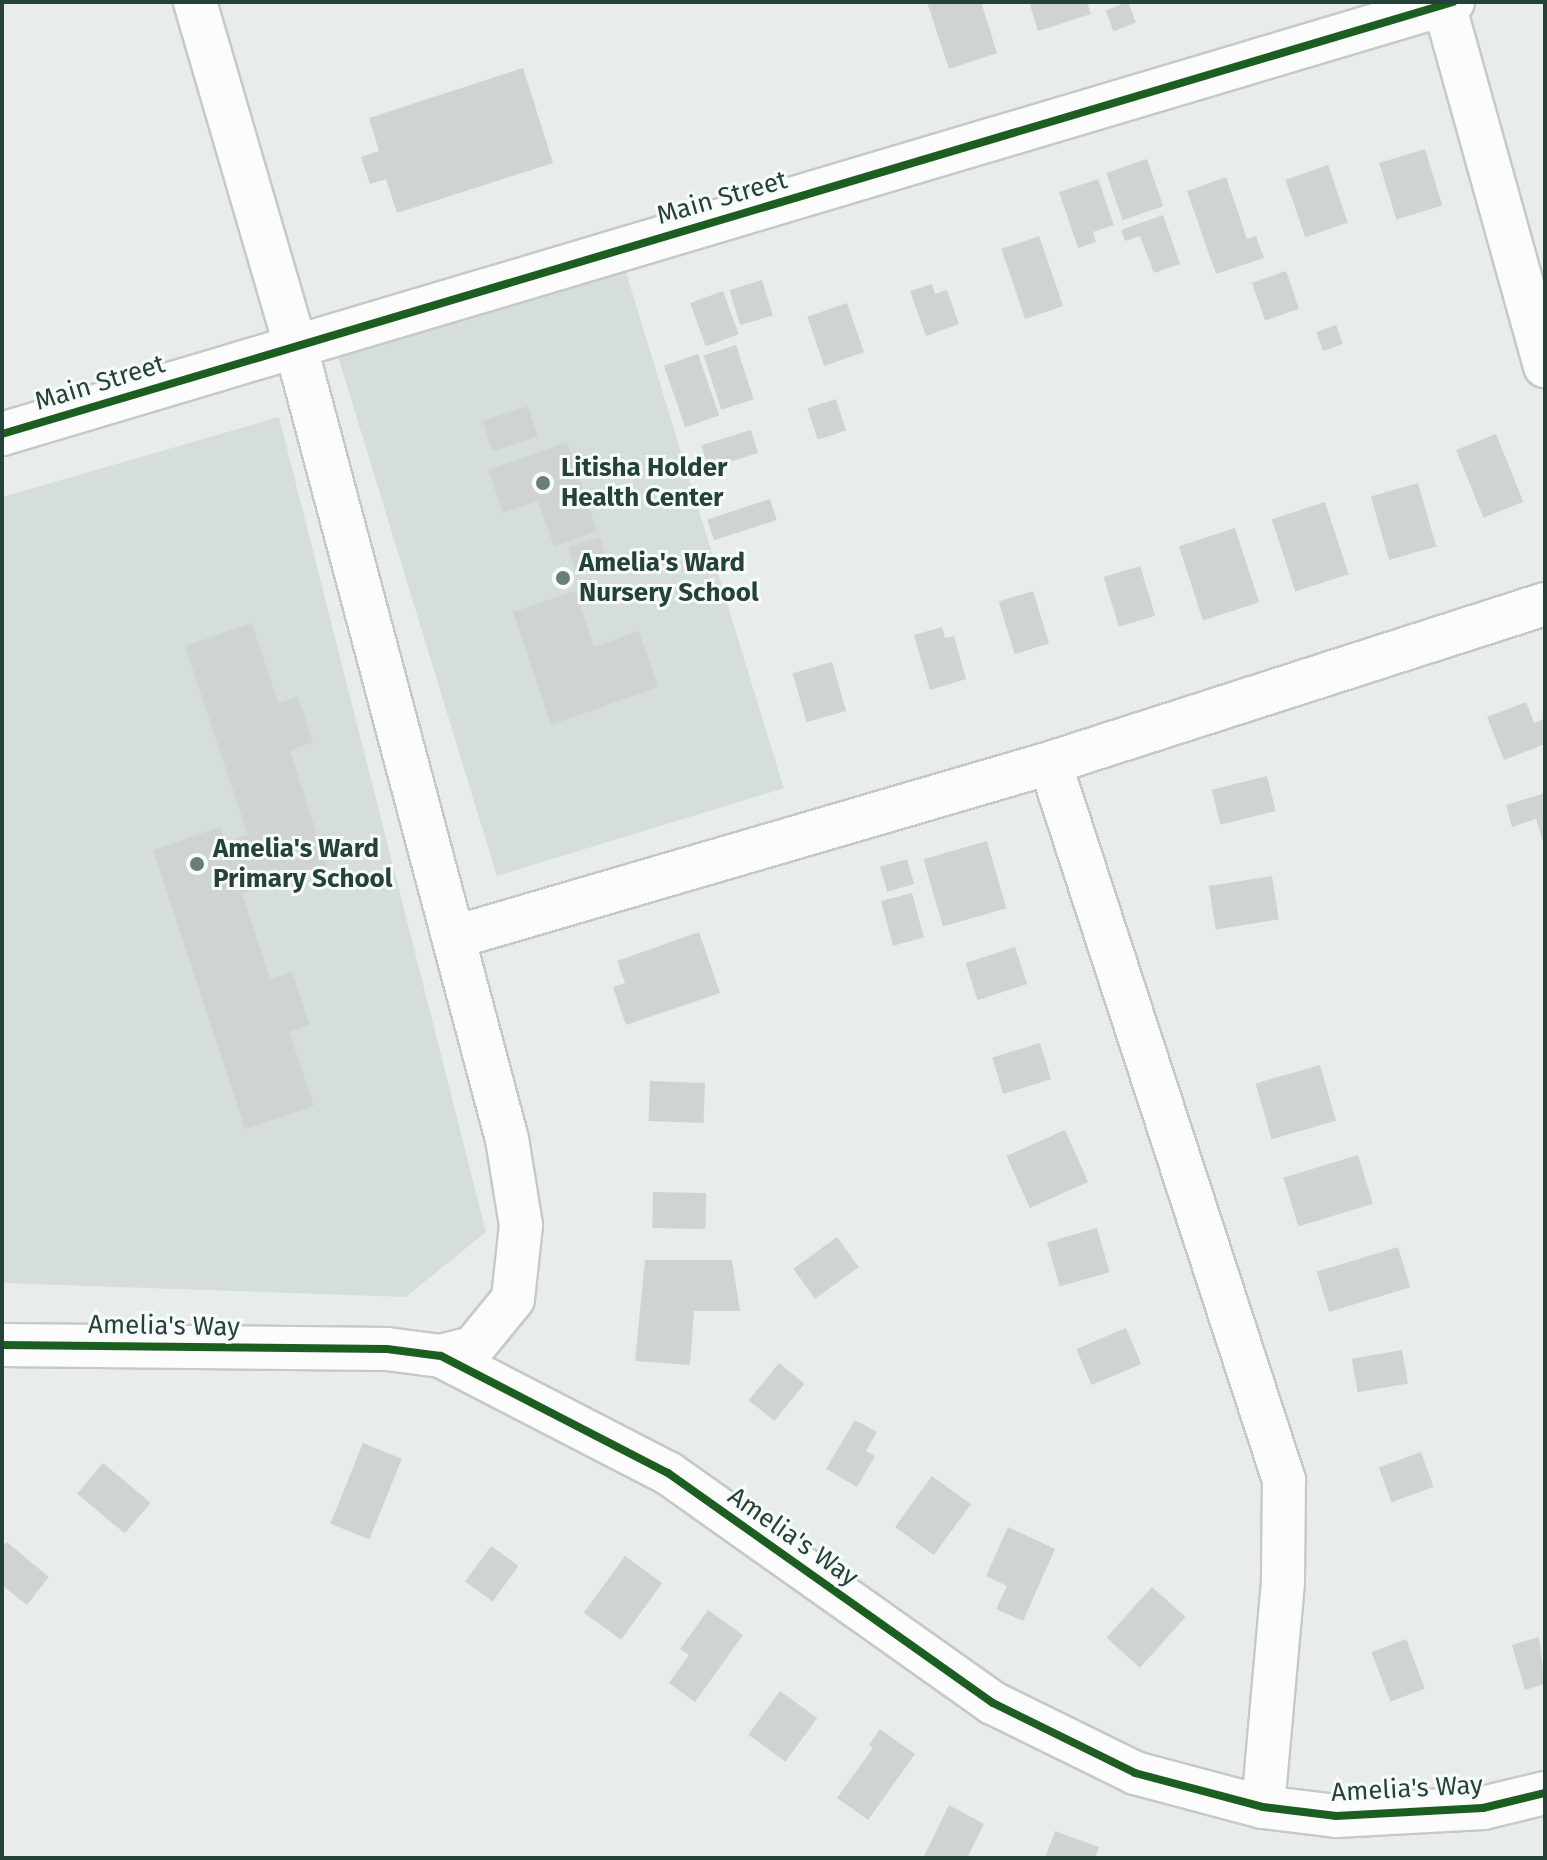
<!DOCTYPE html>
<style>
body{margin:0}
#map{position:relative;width:1547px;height:1860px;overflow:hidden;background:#e8edeb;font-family:"Fira Sans",sans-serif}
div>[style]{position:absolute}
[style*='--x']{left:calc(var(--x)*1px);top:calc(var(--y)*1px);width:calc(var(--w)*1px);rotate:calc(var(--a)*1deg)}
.built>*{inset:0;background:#d6dedb;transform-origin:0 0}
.building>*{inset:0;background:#cfd4d2;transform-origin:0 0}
.roads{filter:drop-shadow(2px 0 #c5cac8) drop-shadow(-2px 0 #c5cac8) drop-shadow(0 2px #c5cac8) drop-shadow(0 -2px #c5cac8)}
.street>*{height:42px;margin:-21px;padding:0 21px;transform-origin:21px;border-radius:21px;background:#fcfcfc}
.cycleway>*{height:8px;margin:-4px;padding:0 4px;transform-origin:4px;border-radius:4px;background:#1b5e20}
.dots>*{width:22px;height:22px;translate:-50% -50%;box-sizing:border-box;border:4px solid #f7fbf9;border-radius:50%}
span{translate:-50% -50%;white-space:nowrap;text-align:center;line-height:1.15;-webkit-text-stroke:6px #f7fbf9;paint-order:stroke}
.street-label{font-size:26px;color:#24423a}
.poi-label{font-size:26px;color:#24423a;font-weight:700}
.left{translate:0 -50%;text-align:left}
.frame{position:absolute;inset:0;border:4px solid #24423a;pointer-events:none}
</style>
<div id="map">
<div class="built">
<i style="left:625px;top:269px;width:543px;height:300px;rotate:73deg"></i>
<i style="clip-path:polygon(279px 417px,486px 1232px,406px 1297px,2px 1283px,2px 497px)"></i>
</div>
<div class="building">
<i style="clip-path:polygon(927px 2px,981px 2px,997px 53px,949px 69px)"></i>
<i style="clip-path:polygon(1029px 2px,1087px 2px,1091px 14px,1038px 31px)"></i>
<i style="left:1128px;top:2px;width:22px;height:24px;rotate:69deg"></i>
<i style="clip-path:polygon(523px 68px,553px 163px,397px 213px,386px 179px,370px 184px,361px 157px,379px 151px,369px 118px)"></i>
<i style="left:1425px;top:149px;width:59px;height:48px;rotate:73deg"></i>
<i style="left:1147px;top:159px;width:50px;height:43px;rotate:71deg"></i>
<i style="left:1328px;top:165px;width:61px;height:45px;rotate:71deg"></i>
<i style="clip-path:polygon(1226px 177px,1247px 239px,1256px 236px,1264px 258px,1216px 274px,1187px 191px)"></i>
<i style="clip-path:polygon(1098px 179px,1114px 225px,1093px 232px,1096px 242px,1078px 248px,1059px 192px)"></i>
<i style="clip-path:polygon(1163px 215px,1180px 264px,1154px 273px,1140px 236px,1125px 241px,1121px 230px)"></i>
<i style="left:1039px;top:236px;width:74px;height:40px;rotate:71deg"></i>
<i style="left:1286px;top:271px;width:40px;height:36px;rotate:71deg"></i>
<i style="left:762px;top:280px;width:37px;height:34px;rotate:73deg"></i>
<i style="clip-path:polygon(932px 284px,935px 294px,947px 290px,959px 324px,926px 336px,910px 291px)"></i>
<i style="left:723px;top:291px;width:46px;height:35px;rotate:70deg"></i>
<i style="left:847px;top:303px;width:52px;height:42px;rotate:71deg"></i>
<i style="left:1336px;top:325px;width:20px;height:21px;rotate:70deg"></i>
<i style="left:736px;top:345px;width:57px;height:34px;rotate:72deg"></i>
<i style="left:698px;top:354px;width:65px;height:36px;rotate:71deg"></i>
<i style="left:836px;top:399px;width:33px;height:30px;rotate:72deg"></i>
<i style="left:528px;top:406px;width:32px;height:48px;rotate:72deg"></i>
<i style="left:751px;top:430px;width:24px;height:52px;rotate:73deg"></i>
<i style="left:1496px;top:434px;width:73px;height:43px;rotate:68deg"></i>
<i style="clip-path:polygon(567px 442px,597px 531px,554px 547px,538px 501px,503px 513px,488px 470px)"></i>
<i style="left:1418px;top:483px;width:66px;height:49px;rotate:74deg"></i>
<i style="left:770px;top:499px;width:22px;height:66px;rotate:72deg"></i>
<i style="left:1325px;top:502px;width:76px;height:56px;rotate:72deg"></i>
<i style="left:1235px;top:528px;width:78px;height:59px;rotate:72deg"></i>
<i style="left:600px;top:537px;width:24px;height:33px;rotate:73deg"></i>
<i style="left:1140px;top:566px;width:52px;height:38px;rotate:73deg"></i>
<i style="clip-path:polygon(575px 591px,594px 647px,639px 631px,658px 687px,551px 725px,513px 612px)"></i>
<i style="left:1033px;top:591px;width:55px;height:36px;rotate:73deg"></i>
<i style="clip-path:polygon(252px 623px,278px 703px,298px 696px,313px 742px,290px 751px,327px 865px,242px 893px,270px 979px,292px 972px,310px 1025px,289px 1032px,314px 1106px,245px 1129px,153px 850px,220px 827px,225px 842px,248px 835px,185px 646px)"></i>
<i style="clip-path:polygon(942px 627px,945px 638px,954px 636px,966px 679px,930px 690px,914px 635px)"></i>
<i style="left:832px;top:662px;width:51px;height:41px;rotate:74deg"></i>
<i style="clip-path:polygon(1526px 702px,1534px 723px,1545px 718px,1545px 744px,1504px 760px,1487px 717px)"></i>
<i style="left:1267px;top:776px;width:36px;height:57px;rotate:76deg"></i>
<i style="clip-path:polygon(1545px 793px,1545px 845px,1544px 845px,1536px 819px,1512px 827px,1506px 805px)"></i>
<i style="left:987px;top:841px;width:70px;height:66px;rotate:74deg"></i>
<i style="left:907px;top:859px;width:26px;height:28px;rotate:74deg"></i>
<i style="left:1272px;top:876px;width:44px;height:64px;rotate:81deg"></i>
<i style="left:912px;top:893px;width:46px;height:32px;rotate:75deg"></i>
<i style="clip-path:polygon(699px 932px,720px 993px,626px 1025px,613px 987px,625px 983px,617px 961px)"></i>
<i style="left:1015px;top:947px;width:39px;height:52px;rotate:72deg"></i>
<i style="left:1040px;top:1043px;width:38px;height:50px;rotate:73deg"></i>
<i style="left:1320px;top:1065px;width:58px;height:67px;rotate:74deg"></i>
<i style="left:650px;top:1081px;width:55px;height:40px;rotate:2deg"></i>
<i style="left:1065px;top:1130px;width:57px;height:64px;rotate:66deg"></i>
<i style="left:1358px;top:1155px;width:51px;height:78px;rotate:73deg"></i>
<i style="left:653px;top:1192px;width:53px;height:36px;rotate:1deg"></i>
<i style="left:1097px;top:1228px;width:46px;height:52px;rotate:74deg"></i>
<i style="left:837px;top:1237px;width:37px;height:54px;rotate:54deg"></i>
<i style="left:1398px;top:1247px;width:42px;height:85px;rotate:73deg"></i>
<i style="clip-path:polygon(645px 1260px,732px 1260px,740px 1311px,694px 1311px,690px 1365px,635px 1361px)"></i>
<i style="left:1126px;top:1328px;width:39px;height:54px;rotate:67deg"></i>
<i style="left:1402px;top:1350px;width:34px;height:51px;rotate:80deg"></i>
<i style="left:779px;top:1363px;width:33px;height:48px;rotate:39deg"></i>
<i style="clip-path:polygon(855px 1420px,877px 1432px,866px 1451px,875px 1456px,857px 1487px,826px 1469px)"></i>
<i style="left:363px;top:1443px;width:42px;height:87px;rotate:22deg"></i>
<i style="left:1421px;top:1452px;width:37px;height:45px;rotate:70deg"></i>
<i style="left:103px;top:1463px;width:62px;height:40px;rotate:40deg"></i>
<i style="left:932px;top:1476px;width:48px;height:63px;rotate:36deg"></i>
<i style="clip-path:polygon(1008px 1527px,1055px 1549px,1023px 1621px,996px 1609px,1007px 1586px,986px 1576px)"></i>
<i style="clip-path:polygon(7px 1542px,49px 1577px,27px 1605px,2px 1585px,2px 1548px)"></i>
<i style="left:491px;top:1546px;width:34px;height:44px;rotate:36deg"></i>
<i style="left:625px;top:1556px;width:46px;height:70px;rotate:36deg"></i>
<i style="left:1152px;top:1587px;width:45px;height:68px;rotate:42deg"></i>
<i style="clip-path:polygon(708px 1610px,743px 1635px,695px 1702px,669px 1683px,689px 1655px,680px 1649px)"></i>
<i style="clip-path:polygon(1539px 1637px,1545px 1684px,1525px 1690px,1512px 1645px)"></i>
<i style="left:1406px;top:1639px;width:53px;height:37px;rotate:69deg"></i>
<i style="left:780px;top:1691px;width:46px;height:54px;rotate:36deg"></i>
<i style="clip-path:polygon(880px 1729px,915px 1754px,868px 1820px,837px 1798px,873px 1748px,869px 1745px)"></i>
<i style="clip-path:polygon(949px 1805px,984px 1824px,967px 1858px,923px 1858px)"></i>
<i style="clip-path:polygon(1055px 1831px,1099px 1847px,1095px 1858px,1045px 1858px)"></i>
</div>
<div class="roads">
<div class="street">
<i style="--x:195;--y:2;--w:356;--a:73.7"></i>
<i style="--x:295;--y:344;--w:823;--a:75.07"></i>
<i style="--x:507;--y:1139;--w:87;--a:80.8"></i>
<i style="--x:521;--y:1225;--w:74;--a:96.2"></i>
<i style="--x:513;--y:1299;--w:63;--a:129.2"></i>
<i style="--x:473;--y:1348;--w:33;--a:166"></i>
<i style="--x:1445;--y:8;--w:372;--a:74.4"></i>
<i style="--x:2;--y:434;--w:1514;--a:-16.58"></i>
<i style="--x:1050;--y:763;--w:754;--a:71.93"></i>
<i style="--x:1284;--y:1480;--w:102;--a:90.6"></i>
<i style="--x:1283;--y:1582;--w:226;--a:95.1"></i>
<i style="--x:455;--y:937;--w:620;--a:-16.3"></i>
<i style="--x:1050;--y:763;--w:520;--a:-17.81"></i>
<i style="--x:2;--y:1345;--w:385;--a:0.6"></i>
<i style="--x:387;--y:1349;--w:54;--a:7.4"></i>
<i style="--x:441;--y:1356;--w:255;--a:27.3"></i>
<i style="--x:668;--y:1473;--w:398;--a:35.3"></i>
<i style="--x:993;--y:1703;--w:158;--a:26.2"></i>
<i style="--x:1135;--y:1773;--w:132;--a:14.9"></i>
<i style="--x:1263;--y:1807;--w:74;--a:7"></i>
<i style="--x:1336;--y:1816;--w:147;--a:-3.1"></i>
<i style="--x:1483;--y:1808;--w:64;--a:-13.6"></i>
</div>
</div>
<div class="cycleway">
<i style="--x:2;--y:434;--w:1514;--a:-16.58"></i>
<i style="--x:2;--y:1345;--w:385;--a:0.6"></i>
<i style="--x:387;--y:1349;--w:54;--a:7.4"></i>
<i style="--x:441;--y:1356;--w:255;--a:27.3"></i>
<i style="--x:668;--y:1473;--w:398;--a:35.3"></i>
<i style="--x:993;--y:1703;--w:158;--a:26.2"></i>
<i style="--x:1135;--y:1773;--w:132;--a:14.9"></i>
<i style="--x:1263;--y:1807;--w:74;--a:7"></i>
<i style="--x:1336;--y:1816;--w:147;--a:-3.1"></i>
<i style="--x:1483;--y:1808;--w:64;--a:-13.6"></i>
</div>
<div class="dots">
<i style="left:543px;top:483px;background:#697e78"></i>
<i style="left:563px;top:578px;background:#697e78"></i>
<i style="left:197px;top:864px;background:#697e78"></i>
</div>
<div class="street-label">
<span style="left:722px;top:198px;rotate:-16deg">Main Street</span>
<span style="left:100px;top:383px;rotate:-17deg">Main Street</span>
<span style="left:164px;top:1326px;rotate:1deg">Amelia's Way</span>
<span style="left:793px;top:1537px;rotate:35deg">Amelia's Way</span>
<span style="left:1407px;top:1789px;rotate:-3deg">Amelia's Way</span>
</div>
<div class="poi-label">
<span class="left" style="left:561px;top:483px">Litisha Holder<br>Health Center</span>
<span class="left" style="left:579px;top:578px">Amelia's Ward<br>Nursery School</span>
<span class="left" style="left:213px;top:864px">Amelia's Ward<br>Primary School</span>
</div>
<div class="frame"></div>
</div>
